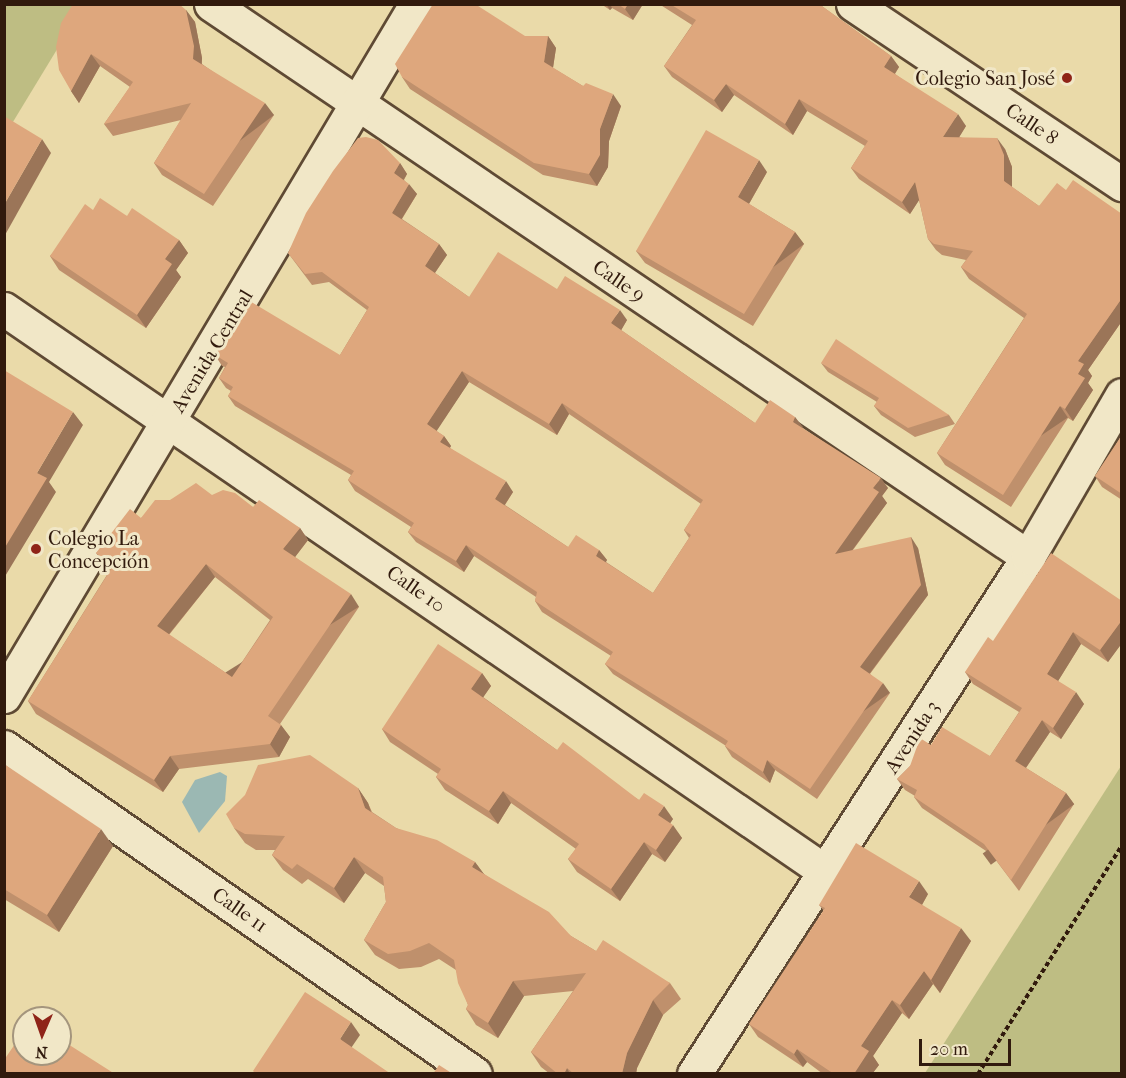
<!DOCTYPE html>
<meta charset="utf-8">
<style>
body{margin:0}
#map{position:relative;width:1126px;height:1078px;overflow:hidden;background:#eadaa9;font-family:"IM FELL French Canon",serif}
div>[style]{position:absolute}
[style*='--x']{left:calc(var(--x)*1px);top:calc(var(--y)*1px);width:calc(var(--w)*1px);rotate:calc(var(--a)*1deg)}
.green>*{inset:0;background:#bebd83}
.water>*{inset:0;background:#9bb8b3}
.path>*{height:4px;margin-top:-2px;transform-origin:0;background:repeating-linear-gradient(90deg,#311a0d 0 4.5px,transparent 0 7.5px)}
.roads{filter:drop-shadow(2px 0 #5f4a34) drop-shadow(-2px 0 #5f4a34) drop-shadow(0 2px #5f4a34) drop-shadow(0 -2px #5f4a34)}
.minor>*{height:33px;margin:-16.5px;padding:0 16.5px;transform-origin:16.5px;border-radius:16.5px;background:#f1e7c7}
.wall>*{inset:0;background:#bf906c}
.shaded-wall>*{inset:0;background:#9b7558;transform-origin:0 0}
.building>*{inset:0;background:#dea77d}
.dots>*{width:16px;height:16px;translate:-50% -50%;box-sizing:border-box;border:3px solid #f1e7c7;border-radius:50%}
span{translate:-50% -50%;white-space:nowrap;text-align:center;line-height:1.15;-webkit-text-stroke:6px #f1e7c7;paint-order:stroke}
.poi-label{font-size:20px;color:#311a0d}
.right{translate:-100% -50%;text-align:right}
.left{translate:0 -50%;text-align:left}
.street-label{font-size:20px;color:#311a0d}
.frame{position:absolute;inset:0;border:6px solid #311a0d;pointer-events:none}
.north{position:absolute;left:12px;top:1006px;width:60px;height:60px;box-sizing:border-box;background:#f1e7c7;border:2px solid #a4957d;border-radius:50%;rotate:182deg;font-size:16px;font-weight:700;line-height:24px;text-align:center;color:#311a0d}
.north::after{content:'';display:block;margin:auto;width:21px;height:27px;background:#8f2418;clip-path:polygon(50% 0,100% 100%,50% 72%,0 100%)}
.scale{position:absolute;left:919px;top:1039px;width:92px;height:27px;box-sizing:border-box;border:3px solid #311a0d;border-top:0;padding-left:8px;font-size:18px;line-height:21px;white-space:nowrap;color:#311a0d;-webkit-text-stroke:4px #f1e7c7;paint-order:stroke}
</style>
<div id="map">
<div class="green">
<i style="clip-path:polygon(5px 5px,84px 5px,5px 135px)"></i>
<i style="clip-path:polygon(1121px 766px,1121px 1073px,925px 1073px)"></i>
</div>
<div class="water">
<i style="clip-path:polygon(220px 772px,227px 776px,225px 801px,199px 833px,182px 802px,195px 780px)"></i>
</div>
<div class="path">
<i style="--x:978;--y:1074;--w:271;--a:-57.8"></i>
</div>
<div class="roads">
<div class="minor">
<i style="--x:211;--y:4;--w:987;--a:34.09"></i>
<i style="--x:853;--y:4;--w:324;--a:33.8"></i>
<i style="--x:4;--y:309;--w:996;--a:34.41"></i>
<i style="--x:4;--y:696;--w:805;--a:-59.23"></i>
<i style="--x:4;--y:747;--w:573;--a:34.77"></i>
<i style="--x:694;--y:1074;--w:616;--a:-57.14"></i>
<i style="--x:1028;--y:557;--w:187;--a:-59.9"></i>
</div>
</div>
<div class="wall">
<i style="clip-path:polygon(73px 4px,186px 10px,195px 22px,202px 58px,202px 64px,274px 115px,213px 206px,162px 175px,154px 163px,181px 120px,113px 136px,104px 124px,130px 87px,100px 66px,79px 103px,71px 91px)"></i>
<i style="clip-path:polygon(601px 4px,643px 4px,633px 20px,612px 8px,610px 10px)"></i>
<i style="clip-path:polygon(659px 4px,819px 4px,891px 56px,899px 67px,895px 74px,966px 126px,959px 137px,1005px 149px,1012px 167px,1012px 187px,1039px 206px,1066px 190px,1122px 214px,1122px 321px,1088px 370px,1092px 376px,1088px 383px,1093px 390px,1073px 421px,1068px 418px,1011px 507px,945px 465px,937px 453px,1024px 318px,969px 279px,961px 267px,966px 260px,942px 255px,936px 250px,928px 239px,919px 200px,910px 214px,859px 179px,851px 168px,865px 146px,807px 111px,793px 135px,734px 95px,722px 112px,672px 77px,664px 66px,692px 25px)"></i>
<i style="clip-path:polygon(525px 36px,548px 36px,556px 48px,553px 68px,583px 86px,621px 106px,609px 141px,608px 167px,597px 186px,543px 175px,410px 89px,402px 77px)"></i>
<i style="clip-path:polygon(evenodd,400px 163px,407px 174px,404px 180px,417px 194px,402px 219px,439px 244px,447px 255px,435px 273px,469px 297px,557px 289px,627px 320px,621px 330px,755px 423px,795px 417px,802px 428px,888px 488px,882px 496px,887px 503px,853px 550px,918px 548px,928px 595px,870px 674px,890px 693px,817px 799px,775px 770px,770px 783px,732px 757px,725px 746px,726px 746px,613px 674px,605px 664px,611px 656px,542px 612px,535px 601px,536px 597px,474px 556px,464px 572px,416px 542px,408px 532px,411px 527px,355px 491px,348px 480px,351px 475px,235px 406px,228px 396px,231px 391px,226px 388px,219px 378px,225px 367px,222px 366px,215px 355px,340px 355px,367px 310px,329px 282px,312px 285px,288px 253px,400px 163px,469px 382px,557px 435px,569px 414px,701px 504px,684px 530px,689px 538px,653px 593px,606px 562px,607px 560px,599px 550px,568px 547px,505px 505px,513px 492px,450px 448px,451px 446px,444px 436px,436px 431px,469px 382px)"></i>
<i style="clip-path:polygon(767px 172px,749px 204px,795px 232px,804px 244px,753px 326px,645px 263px,636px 251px)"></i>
<i style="clip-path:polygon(93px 210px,127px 216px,179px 240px,188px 253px,176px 270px,181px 277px,146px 328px,59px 270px,50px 256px)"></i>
<i style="clip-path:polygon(821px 363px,949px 415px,955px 424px,915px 437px,881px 415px,874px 406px,877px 402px,828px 372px)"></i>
<i style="clip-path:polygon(1122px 435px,1122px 500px,1102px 487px,1095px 476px)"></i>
<i style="clip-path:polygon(evenodd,212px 495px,253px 507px,300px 528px,308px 540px,295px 557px,359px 607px,280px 724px,290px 737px,279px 757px,179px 769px,163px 792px,36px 714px,28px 701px,110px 570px,105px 565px,96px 553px,141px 518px,170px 500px,212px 495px,215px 577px,270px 620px,232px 677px,169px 635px,215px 577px)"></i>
<i style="clip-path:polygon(1122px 601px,1122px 643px,1108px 662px,1081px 644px,1058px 681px,1084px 704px,1061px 739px,1050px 732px,1026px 768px,1066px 793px,1074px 804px,1019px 891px,992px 855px,922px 808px,914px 797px,915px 796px,905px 790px,897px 779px,931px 745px,990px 756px,1019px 712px,973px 684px,965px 672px)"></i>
<i style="clip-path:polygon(482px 673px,491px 686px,483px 697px,557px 750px,639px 800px,673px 819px,670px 823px,682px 838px,665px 862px,652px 854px,620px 901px,577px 872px,568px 859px,576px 849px,511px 803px,498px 824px,445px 790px,436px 777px,438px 774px,390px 742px,382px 729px)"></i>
<i style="clip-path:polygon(4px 764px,113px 846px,59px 932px,4px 899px)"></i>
<i style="clip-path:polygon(358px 788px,368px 803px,372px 812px,396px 828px,475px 862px,484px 874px,571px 936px,596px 951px,670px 983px,681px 999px,663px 1015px,637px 1068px,636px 1074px,550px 1074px,541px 1067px,531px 1052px,573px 991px,524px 996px,498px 1038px,476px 1025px,466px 1009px,468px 1005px,456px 970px,439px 959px,421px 967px,399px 969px,375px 955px,364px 940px,386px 902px,384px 886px,365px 873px,344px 903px,308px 879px,302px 884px,283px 870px,272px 855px,275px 850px,256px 850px,245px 843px,234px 828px)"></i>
<i style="clip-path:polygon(928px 894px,922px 905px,971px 941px,940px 993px,933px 984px,909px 1019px,902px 1013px,873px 1056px,879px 1065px,872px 1074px,823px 1074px,807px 1062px,803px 1067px,758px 1037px,749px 1024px,824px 911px,819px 905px)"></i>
</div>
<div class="shaded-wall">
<i style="clip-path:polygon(606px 4px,610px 4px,612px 8px,610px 10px)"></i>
<i style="clip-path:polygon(628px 4px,643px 4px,633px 20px,625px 9px)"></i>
<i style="clip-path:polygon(186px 10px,195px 22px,202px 58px,201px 71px,193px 59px)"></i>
<i style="clip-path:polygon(548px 36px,556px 48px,552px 74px,544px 62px)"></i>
<i style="clip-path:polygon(91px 54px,100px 66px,79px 103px,71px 91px)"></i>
<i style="clip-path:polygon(891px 56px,899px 67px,892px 78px,884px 67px)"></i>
<i style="clip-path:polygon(726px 84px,734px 95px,722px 112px,714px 100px)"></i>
<i style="clip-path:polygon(613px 94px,621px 106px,609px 141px,608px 167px,597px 186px,589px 174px,600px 129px)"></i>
<i style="clip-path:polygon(799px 99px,807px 111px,793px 135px,785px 124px)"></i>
<i style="left:265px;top:103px;width:15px;height:110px;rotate:53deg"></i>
<i style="clip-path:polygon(958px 114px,966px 126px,952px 149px,943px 137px)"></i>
<i style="clip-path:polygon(997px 138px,1005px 149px,1012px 167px,1012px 193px,1004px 181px)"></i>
<i style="clip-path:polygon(42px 139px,51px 153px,5px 235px,4px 205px)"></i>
<i style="clip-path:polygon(759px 160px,767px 172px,746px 209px,738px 197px)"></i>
<i style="clip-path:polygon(400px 163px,407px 174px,401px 184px,394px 173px)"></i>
<i style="clip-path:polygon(915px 182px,923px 194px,910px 214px,902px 202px)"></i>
<i style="clip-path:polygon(409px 184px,417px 194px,399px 223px,392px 213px)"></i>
<i style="left:795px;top:232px;width:15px;height:97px;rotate:53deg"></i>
<i style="clip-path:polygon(179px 240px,188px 253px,176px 270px,181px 277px,146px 328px,137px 315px,165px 259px)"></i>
<i style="clip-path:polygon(439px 244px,447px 255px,432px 277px,425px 266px)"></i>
<i style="clip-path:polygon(1122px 298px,1122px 321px,1088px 370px,1092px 376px,1088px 383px,1093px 390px,1073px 421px,1065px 409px,1078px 374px,1078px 361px)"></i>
<i style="clip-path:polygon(620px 310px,627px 320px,619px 334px,611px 323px)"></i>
<i style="clip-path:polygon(462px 371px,469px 382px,434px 435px,427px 424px)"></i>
<i style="clip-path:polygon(562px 403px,569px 414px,557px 435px,549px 424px)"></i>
<i style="left:1060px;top:406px;width:14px;height:106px;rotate:56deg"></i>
<i style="clip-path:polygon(73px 412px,83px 425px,49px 482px,56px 492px,4px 578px,4px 549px,37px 473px)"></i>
<i style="clip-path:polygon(795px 417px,803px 427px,800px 432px,793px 422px)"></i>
<i style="clip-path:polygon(444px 436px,451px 446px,447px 452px,440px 442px)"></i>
<i style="clip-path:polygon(881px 478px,888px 488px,882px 496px,887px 503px,842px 564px,835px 554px,873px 488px)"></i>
<i style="clip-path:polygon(506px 481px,513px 492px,502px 509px,495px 499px)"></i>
<i style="clip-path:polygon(300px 528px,308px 540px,292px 561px,283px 549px)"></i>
<i style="clip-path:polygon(911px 537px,918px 548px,928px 595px,867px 677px,860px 667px)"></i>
<i style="clip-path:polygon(466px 545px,474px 556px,464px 572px,456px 561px)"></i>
<i style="clip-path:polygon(599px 550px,607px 560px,603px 566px,596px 556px)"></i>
<i style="clip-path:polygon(206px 564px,215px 577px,165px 639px,157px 626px)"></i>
<i style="left:351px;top:594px;width:15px;height:148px;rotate:58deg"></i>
<i style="clip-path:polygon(1122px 620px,1122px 643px,1108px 662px,1100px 650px)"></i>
<i style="clip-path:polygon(1073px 632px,1081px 644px,1055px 686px,1047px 674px)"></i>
<i style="clip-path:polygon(482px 673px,491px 686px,480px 702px,471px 689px)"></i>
<i style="left:883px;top:683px;width:12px;height:129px;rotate:55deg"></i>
<i style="clip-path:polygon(1076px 692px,1084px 704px,1061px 739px,1053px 728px)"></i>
<i style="clip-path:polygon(1042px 720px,1050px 732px,1023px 772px,1015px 761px)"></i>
<i style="clip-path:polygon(281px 725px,290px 737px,279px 757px,270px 744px)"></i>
<i style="clip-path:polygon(170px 756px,179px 769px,163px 792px,154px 780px)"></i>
<i style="clip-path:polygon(767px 760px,775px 770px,770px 783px,763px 772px)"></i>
<i style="clip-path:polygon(358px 788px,368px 803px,375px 823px,365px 808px)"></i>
<i style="clip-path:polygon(503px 791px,511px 803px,498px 824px,489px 811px)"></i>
<i style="left:1066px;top:793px;width:14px;height:103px;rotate:54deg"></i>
<i style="clip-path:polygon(664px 806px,673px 819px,667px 828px,658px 815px)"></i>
<i style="clip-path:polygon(673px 825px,682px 838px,665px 862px,656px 850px)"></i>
<i style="clip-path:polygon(101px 829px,113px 846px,59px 932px,47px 915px)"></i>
<i style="clip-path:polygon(644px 842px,652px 854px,620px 901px,611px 889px)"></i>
<i style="clip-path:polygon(354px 857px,365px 873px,344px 903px,334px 888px)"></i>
<i style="clip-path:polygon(475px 862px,486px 877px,472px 867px)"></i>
<i style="clip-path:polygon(919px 881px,928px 894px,919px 910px,909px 897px)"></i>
<i style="clip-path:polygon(961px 928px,971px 941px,940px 993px,931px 980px)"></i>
<i style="clip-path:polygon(924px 971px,933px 984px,909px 1019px,900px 1005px)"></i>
<i style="clip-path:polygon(513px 981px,524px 996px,498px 1038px,488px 1023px)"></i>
<i style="clip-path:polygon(653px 1000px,663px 1015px,637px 1068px,636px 1074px,622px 1073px,627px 1053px)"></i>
<i style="clip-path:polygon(892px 1000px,902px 1013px,873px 1056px,879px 1065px,872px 1074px,854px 1074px,861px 1046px)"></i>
<i style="clip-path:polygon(351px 1022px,360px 1035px,349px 1051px,340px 1039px)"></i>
<i style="clip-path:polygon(797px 1049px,807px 1062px,803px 1067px,794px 1054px)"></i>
<i style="clip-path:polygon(567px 1068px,570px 1074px,564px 1074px)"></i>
</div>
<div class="building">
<i style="clip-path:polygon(73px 4px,179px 4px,186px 10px,194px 46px,193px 59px,265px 103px,204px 194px,154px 163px,191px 103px,104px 124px,133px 82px,91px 54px,71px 91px,59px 70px,56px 47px,61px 23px)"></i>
<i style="clip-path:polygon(433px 4px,475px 4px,525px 36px,548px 36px,544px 62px,583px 86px,586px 83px,613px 94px,600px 129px,600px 155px,589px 174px,534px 163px,402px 77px,395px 64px)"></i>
<i style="clip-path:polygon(618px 4px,628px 4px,625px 9px)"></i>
<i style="clip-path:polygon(670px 4px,819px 4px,891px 56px,884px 67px,958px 114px,943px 137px,997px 138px,1004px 155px,1004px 181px,1039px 206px,1057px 183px,1066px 190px,1073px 180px,1122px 214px,1122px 298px,1078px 361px,1084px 364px,1078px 374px,1085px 378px,1065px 409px,1060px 406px,1003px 495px,937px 453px,1027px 314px,961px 267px,973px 251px,934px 244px,928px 239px,915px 182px,902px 202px,851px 168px,868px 141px,799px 99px,785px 124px,726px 84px,714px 100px,664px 66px,696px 20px)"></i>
<i style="clip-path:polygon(4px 116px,42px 139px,4px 205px)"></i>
<i style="clip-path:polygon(706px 130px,759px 160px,738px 197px,795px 232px,744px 314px,636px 251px)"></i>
<i style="clip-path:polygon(evenodd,366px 137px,378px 140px,400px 163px,394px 173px,409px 184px,392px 213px,439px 244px,425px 266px,469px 297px,498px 252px,557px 289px,565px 276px,620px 310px,611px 323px,755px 423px,770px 400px,795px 417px,793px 422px,881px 478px,873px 488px,879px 492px,835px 554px,911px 537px,921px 585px,860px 667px,883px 683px,810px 789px,767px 760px,763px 772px,725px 746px,728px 741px,605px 664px,613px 652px,535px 601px,537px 592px,466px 545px,456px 561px,408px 532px,414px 523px,348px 480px,354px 471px,228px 396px,233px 387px,219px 378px,228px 363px,215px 355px,248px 300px,340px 355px,369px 307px,322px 272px,305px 274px,288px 253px,306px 213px,333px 171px,358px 138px,366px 137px,462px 371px,549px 424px,562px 403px,703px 500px,684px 530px,691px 535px,653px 593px,596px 556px,599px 550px,576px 535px,568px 547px,495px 499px,506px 481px,440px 442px,444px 436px,427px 424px,462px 371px)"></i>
<i style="clip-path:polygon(100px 198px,127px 216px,132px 208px,179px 240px,165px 259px,172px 264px,137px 315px,50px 256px,85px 204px,93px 210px)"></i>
<i style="clip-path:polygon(836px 339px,949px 415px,908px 428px,874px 406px,879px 398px,821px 363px)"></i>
<i style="clip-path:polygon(4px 370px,73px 412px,37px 473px,47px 478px,4px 549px,4px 432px,6px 429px,4px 428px)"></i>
<i style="clip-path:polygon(1122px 435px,1122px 494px,1095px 476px)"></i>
<i style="clip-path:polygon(evenodd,196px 483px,212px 495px,223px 490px,235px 493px,253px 507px,259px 500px,300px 528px,283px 549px,351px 594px,268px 716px,281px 725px,270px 744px,170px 756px,154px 780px,28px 701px,113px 566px,96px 553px,130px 509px,141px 518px,155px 500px,170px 500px,196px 483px,206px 564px,273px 617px,232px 677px,157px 626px,206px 564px)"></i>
<i style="clip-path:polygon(1051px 553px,1122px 601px,1122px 620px,1100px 650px,1073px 632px,1047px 674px,1076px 692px,1053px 728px,1042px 720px,1015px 761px,1066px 793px,1011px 880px,984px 844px,914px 797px,917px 790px,897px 779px,910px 766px,920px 738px,931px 745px,942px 727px,990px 756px,1022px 708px,965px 672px,988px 637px,993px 641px)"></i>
<i style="clip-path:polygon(438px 644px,482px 673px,471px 689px,557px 750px,563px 742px,639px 800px,644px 793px,664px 806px,658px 815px,673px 825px,656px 850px,644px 842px,611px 889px,568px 859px,579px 844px,503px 791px,489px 811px,436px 777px,441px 769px,382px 729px)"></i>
<i style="clip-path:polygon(310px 755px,358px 788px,365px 808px,396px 828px,437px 840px,475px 862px,472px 867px,549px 912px,571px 936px,596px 951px,603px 940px,670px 983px,653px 1000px,627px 1053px,622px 1074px,574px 1074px,567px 1068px,564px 1074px,558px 1074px,531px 1052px,586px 973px,513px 981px,488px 1023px,466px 1009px,468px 1005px,458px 983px,454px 960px,429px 943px,410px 951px,388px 954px,364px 940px,386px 902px,383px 877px,354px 857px,334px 888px,297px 864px,292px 869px,272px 855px,285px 836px,245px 834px,234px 828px,226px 814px,245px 795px,258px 765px)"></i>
<i style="clip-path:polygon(4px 764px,101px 829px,47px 915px,4px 889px)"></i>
<i style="clip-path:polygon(856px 843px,919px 881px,909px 897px,961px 928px,931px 980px,924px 971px,900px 1005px,892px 1000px,861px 1046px,869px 1051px,854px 1074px,834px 1074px,797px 1049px,794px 1054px,749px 1024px,825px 908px,819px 905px)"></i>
<i style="clip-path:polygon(305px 992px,351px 1022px,340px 1039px,391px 1074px,256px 1074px,253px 1071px)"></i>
<i style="clip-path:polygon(24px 1031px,24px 1054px,60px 1054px,60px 1039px,115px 1074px,4px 1074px,4px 1060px)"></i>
<i style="clip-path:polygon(439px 1065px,453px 1074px,433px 1074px)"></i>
</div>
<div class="dots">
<i style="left:1067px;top:78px;background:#8f2418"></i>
<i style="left:36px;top:549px;background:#8f2418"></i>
</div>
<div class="poi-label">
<span class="right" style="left:1055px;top:78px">Colegio San José</span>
<span class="left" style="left:48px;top:550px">Colegio La<br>Concepción</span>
</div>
<div class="street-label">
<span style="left:1032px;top:124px;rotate:34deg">Calle 8</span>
<span style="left:619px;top:281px;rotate:34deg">Calle 9</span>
<span style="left:212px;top:351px;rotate:-59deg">Avenida Central</span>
<span style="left:416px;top:589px;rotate:35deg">Calle 10</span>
<span style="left:912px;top:737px;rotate:-57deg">Avenida 3</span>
<span style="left:240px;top:910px;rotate:35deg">Calle 11</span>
</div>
<div class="frame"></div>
<div class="north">N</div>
<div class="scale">20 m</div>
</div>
